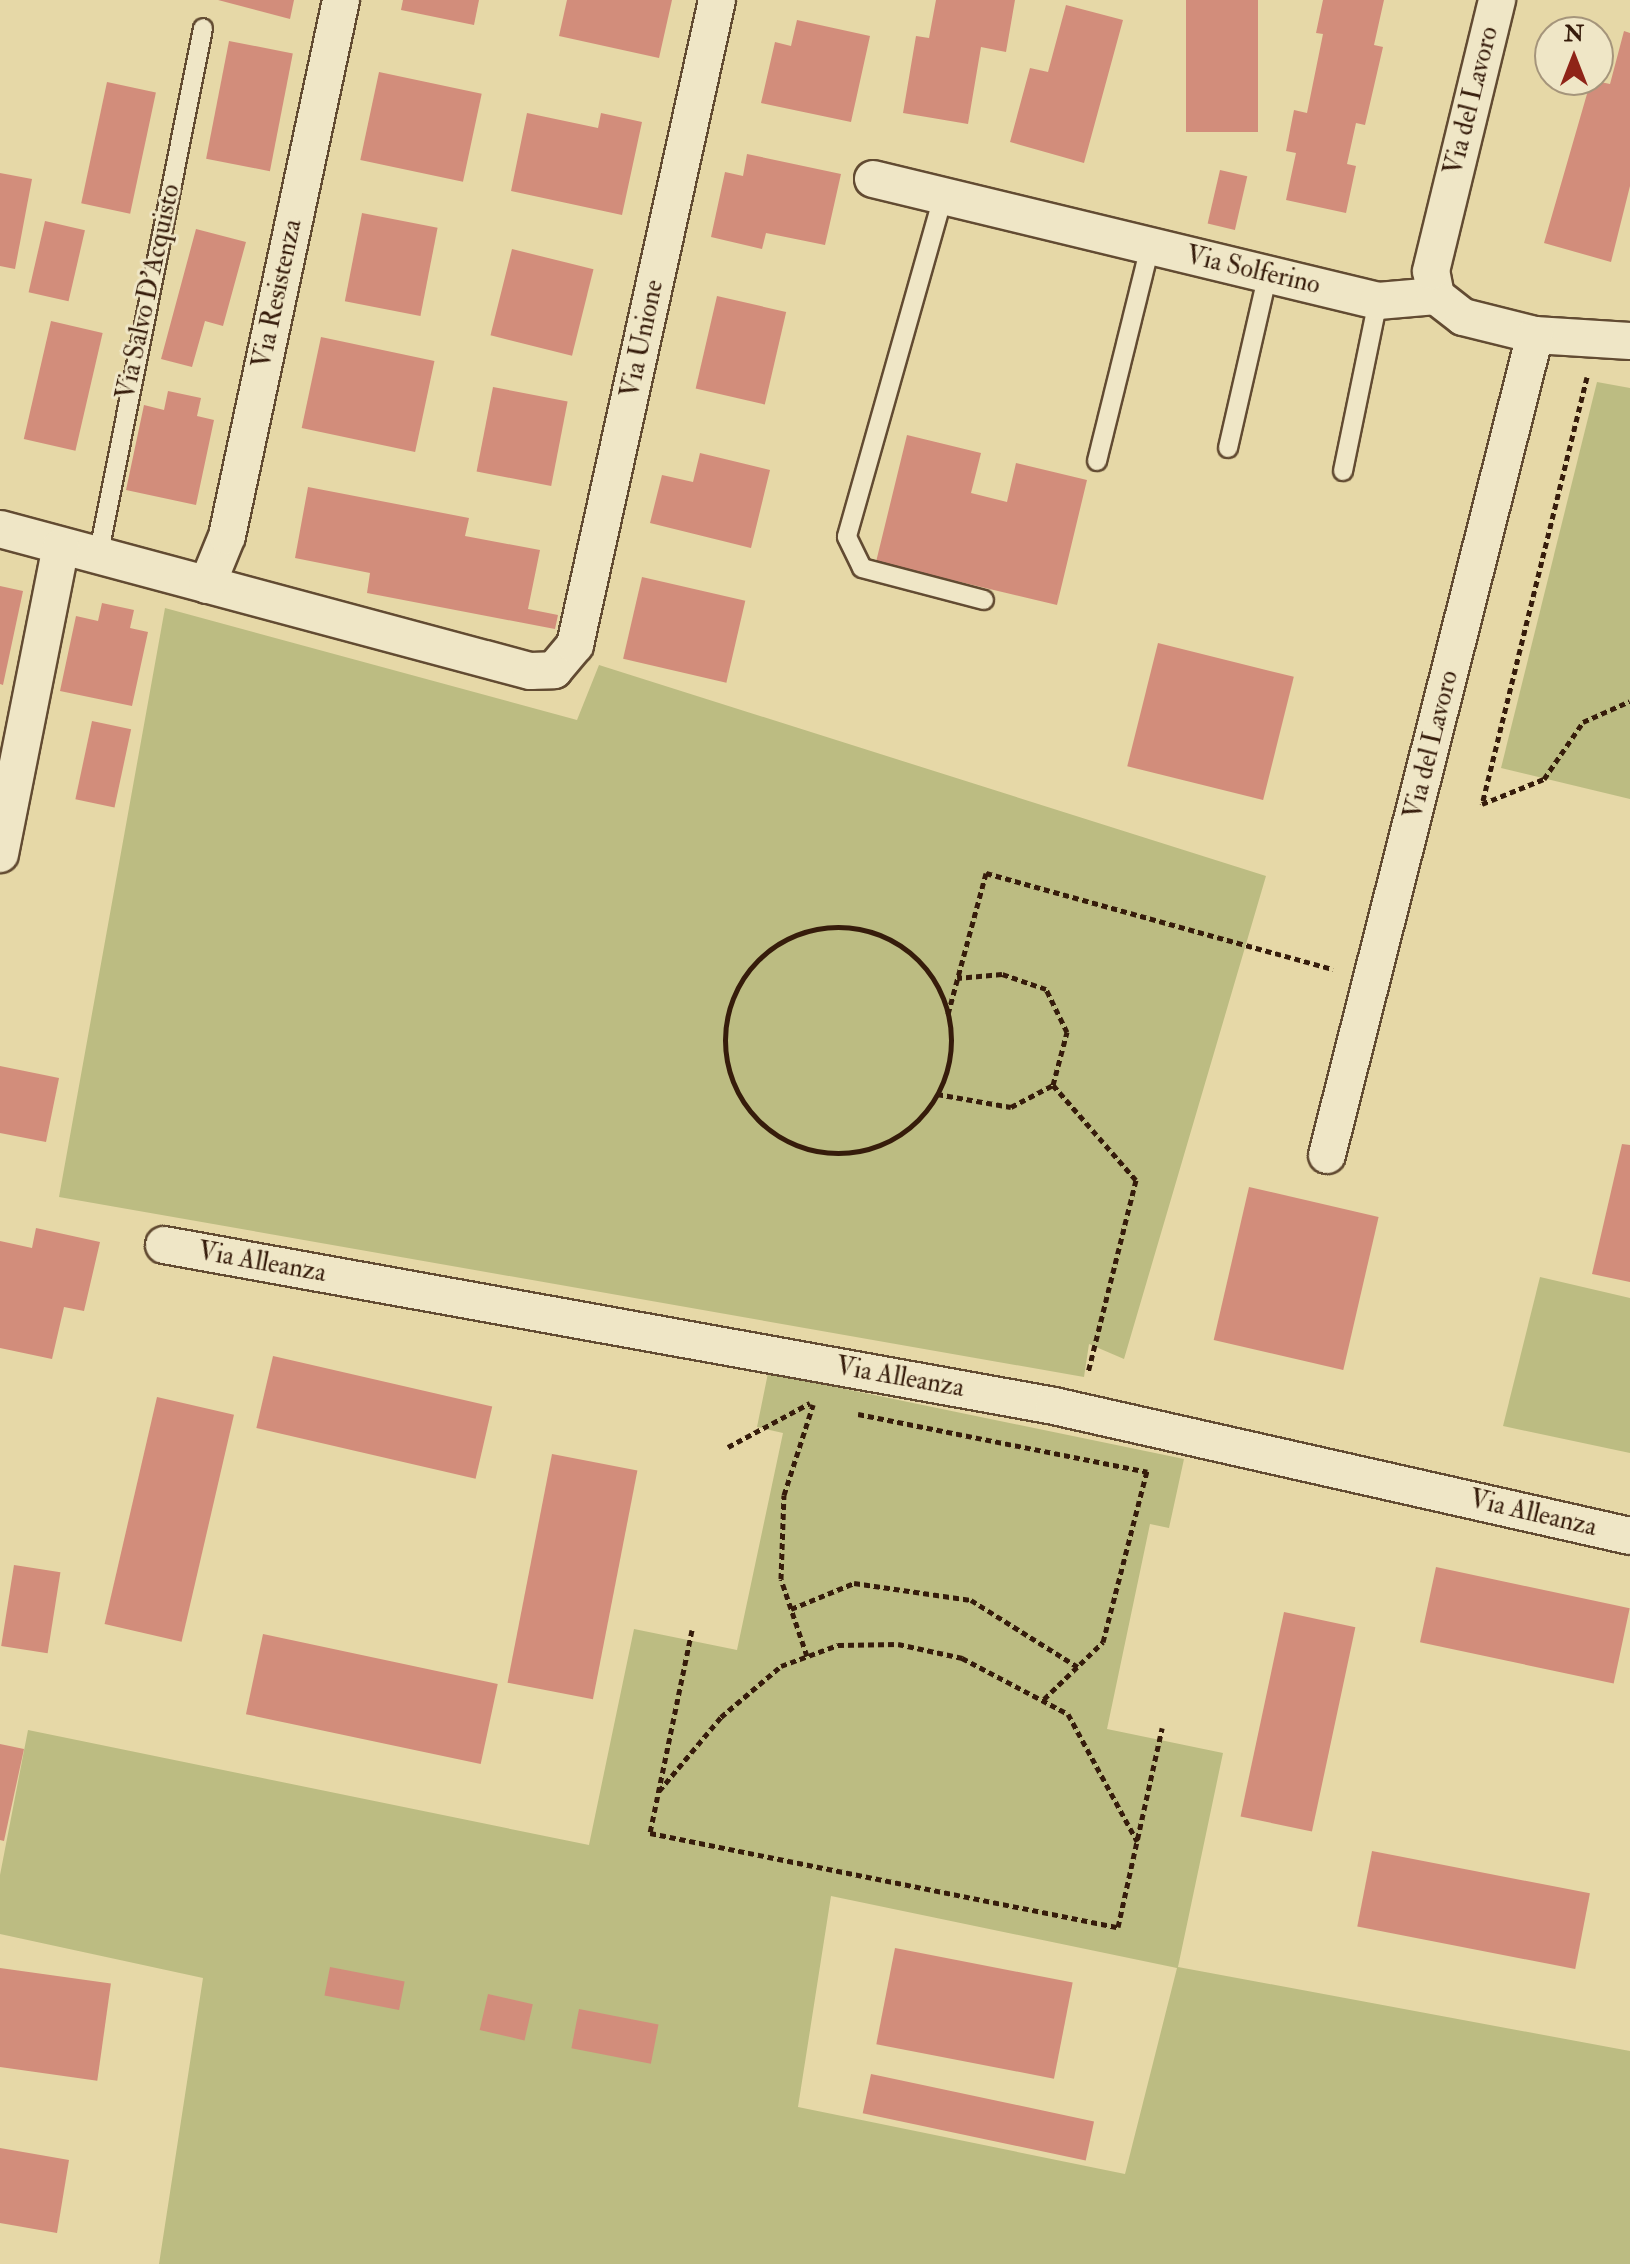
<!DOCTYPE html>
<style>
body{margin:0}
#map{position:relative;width:1630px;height:2264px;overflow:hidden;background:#e6d8a7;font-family:"IM FELL Double Pica",serif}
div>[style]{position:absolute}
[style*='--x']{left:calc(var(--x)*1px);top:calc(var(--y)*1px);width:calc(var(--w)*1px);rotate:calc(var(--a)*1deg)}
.green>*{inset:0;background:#bcbc82}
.building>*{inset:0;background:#d28d7b;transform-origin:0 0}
.path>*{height:5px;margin-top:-2.5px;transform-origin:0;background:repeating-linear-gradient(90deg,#361c0b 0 6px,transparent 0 10px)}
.path>.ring{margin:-2.5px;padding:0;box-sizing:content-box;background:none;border:5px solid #361c0b;border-radius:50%}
.roads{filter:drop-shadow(2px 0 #624b32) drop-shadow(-2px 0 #624b32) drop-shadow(0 2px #624b32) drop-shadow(0 -2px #624b32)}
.service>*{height:18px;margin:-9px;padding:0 9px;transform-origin:9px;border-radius:9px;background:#efe6c6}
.minor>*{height:36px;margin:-18px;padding:0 18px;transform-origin:18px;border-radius:18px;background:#efe6c6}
span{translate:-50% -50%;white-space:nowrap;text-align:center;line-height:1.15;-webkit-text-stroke:6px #efe6c6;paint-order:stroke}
.street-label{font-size:26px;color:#361c0b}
.north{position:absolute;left:1534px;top:16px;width:80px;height:80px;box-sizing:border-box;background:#efe6c6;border:2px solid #a5957b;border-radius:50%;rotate:0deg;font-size:22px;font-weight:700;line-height:32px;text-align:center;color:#361c0b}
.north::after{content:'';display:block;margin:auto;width:28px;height:36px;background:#8f2418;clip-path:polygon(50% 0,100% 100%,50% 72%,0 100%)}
</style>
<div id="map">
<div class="green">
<i style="clip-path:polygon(1597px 382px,1630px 388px,1630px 799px,1501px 768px)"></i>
<i style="clip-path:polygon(165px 608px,577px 720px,599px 665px,1266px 876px,1124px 1359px,1089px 1344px,1084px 1377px,59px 1197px)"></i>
<i style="clip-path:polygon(1540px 1277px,1630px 1298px,1630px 1453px,1503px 1426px)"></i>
<i style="clip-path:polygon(evenodd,768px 1373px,1184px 1459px,1169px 1528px,1150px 1524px,1107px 1729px,1223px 1753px,1178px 1967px,1630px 2051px,1630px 2264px,159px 2264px,203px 1978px,0 1934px,0 1875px,28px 1730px,589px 1845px,634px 1629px,737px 1650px,783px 1433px,757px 1427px,768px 1373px,831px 1896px,1177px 1968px,1125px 2174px,798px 2107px,831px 1896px)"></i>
</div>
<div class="building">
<i style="clip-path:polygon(218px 0,294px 0,290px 19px)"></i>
<i style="clip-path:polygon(403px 0,479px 0,474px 25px,401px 10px)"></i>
<i style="clip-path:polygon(567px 0,672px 0,659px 58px,559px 36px)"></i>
<i style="clip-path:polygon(936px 0,1015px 0,1006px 52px,981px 47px,968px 124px,903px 113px,916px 36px,929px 38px)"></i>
<i style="left:1186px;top:0;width:72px;height:132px"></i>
<i style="clip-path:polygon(1323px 0,1384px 0,1374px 45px,1383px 47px,1365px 125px,1356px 123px,1347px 164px,1356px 166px,1346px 213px,1286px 200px,1296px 153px,1286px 151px,1294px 110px,1307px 113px,1323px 34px,1316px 33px)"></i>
<i style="clip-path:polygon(1066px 5px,1123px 20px,1084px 163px,1010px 142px,1030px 68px,1048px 72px)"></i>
<i style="clip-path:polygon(797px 20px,870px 36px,851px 122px,761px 103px,775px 42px,791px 46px)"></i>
<i style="clip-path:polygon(1624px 31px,1630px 33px,1630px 186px,1611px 262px,1544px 243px,1591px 80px,1610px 84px)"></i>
<i style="left:229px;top:41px;width:65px;height:120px;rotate:11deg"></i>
<i style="left:379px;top:72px;width:105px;height:90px;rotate:12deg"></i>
<i style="left:107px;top:82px;width:50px;height:124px;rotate:12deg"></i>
<i style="clip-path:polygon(527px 113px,598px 128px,601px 113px,642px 122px,622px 215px,511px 191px)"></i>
<i style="clip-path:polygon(747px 154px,841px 174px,825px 245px,766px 233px,762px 249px,711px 237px,725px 172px,743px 176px)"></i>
<i style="left:1220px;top:170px;width:28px;height:55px;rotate:13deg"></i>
<i style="clip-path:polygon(0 173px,32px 179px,15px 269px,0 266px)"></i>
<i style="left:362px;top:213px;width:77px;height:90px;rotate:11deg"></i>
<i style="left:45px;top:221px;width:41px;height:73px;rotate:13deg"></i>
<i style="clip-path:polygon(196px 229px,246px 242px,223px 326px,205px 321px,192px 367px,161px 359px)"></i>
<i style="left:512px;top:249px;width:84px;height:89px;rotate:14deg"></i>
<i style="left:717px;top:296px;width:71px;height:95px;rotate:13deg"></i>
<i style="left:51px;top:321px;width:53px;height:121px;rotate:13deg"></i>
<i style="left:321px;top:337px;width:116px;height:93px;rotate:12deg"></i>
<i style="left:493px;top:387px;width:76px;height:86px;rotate:11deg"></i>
<i style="clip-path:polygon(168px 391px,201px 398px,197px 416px,214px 420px,196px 505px,126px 490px,144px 405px,164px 410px)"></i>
<i style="clip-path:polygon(907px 435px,981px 453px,971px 493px,1007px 502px,1016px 463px,1087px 480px,1057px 605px,876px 562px)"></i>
<i style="clip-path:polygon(700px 453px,770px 470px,751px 548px,650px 523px,662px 475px,693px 482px)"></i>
<i style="clip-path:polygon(308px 487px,469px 518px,465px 536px,540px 550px,528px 609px,558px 615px,555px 629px,367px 593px,370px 573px,295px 558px)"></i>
<i style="left:642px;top:577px;width:106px;height:84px;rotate:13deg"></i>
<i style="clip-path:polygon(0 586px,23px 591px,3px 685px,0 684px)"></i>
<i style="clip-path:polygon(102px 603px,134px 610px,130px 628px,148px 632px,132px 706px,60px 691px,76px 616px,98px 621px)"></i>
<i style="left:1158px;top:643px;width:140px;height:127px;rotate:14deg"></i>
<i style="left:92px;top:721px;width:40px;height:80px;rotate:12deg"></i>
<i style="clip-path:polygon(0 1066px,59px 1078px,46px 1142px,0 1133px)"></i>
<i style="clip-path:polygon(1622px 1144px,1630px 1145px,1630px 1282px,1592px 1274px)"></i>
<i style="left:1249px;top:1187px;width:133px;height:157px;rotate:13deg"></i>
<i style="clip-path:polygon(36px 1228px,100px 1242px,84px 1311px,64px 1307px,52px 1359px,0 1348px,0 1241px,32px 1248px)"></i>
<i style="left:273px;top:1356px;width:225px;height:74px;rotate:13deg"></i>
<i style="left:157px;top:1397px;width:79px;height:233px;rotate:13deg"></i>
<i style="left:552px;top:1454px;width:87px;height:233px;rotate:11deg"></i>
<i style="left:14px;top:1565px;width:47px;height:82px;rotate:9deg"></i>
<i style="left:1436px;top:1567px;width:198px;height:77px;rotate:12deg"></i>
<i style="left:1284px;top:1612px;width:73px;height:209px;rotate:12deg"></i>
<i style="left:263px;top:1634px;width:240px;height:82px;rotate:12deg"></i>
<i style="clip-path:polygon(0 1744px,24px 1749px,4px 1841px,0 1840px)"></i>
<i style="left:1372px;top:1851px;width:222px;height:77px;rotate:11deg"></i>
<i style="left:895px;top:1948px;width:181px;height:98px;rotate:11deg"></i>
<i style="left:330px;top:1967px;width:76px;height:29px;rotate:11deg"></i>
<i style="left:0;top:1968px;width:112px;height:98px;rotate:8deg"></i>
<i style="left:488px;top:1994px;width:46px;height:37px;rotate:13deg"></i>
<i style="left:579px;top:2009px;width:81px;height:40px;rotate:11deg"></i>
<i style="left:871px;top:2074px;width:228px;height:40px;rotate:12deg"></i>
<i style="clip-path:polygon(0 2148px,69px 2160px,57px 2233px,0 2223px)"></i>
</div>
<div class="path">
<i style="--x:1587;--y:377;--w:440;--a:103.8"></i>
<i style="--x:1482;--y:804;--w:67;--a:-22"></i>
<i style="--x:1544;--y:779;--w:69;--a:-55.6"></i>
<i style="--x:1583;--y:722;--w:51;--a:-24.1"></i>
<i class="ring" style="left:725px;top:927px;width:221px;height:221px"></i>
<i style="--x:948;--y:1014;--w:146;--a:-74.9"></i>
<i style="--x:986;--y:873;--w:360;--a:15.5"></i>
<i style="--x:1053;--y:1085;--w:126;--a:48.9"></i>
<i style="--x:1136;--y:1180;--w:198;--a:104"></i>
<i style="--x:937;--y:1094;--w:75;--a:10"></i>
<i style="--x:1011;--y:1107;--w:47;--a:-27.6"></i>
<i style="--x:1053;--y:1085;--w:55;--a:-75.2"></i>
<i style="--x:1067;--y:1032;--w:48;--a:-116"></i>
<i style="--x:1046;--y:989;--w:46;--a:-161.2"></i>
<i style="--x:1002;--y:974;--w:45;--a:174.9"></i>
<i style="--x:858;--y:1414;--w:295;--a:11.3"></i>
<i style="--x:728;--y:1447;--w:93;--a:-28.2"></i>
<i style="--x:791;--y:1609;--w:68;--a:-22.4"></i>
<i style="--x:854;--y:1583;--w:118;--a:8.3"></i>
<i style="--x:971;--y:1600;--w:126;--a:32.1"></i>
<i style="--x:692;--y:1630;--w:207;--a:101.7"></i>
<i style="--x:650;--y:1833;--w:477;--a:11.4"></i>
<i style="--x:1118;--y:1927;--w:204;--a:-77.5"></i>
<i style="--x:807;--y:1656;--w:81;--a:-108.7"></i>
<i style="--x:781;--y:1579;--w:84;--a:-88"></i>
<i style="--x:784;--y:1495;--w:95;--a:-72.1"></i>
<i style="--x:1044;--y:1699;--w:82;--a:-44"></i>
<i style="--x:1103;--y:1642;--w:177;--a:-75.6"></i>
<i style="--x:659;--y:1791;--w:97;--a:-50"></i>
<i style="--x:721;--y:1717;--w:79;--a:-40.4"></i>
<i style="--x:781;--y:1666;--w:61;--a:-20.2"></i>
<i style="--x:838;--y:1645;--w:60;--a:-1"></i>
<i style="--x:898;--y:1644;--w:66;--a:12.3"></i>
<i style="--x:962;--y:1658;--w:120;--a:27.8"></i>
<i style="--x:1068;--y:1714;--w:145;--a:61.5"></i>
</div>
<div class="roads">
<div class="service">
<i style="--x:943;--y:197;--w:353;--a:105.8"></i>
<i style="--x:847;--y:537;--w:34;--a:64"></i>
<i style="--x:862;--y:568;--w:126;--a:14.7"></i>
<i style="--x:1228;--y:448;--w:179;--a:-77.1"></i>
<i style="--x:1097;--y:461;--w:220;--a:-76.1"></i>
<i style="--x:1343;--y:471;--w:174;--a:-78.4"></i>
<i style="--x:98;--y:557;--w:539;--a:-78.77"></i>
</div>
<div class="minor">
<i style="--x:873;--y:179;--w:520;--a:13.58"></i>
<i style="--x:1378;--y:301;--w:58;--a:-4.9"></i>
<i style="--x:1436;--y:296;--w:34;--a:38"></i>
<i style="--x:1463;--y:317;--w:74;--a:14"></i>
<i style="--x:1535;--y:335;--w:95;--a:3.6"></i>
<i style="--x:1436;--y:296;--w:25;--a:-101"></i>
<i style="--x:1431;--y:271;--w:279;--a:-76.3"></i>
<i style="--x:0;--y:529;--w:549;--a:15"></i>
<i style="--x:530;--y:671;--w:24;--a:-2"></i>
<i style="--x:554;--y:670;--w:33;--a:-50"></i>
<i style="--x:575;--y:645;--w:660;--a:-77.58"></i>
<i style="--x:207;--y:585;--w:53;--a:-67.8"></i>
<i style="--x:227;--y:536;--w:548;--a:-77.99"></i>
<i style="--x:0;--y:854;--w:313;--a:-78.8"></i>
<i style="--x:1327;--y:1155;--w:846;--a:-75.77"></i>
<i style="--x:164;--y:1245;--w:904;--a:10.25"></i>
<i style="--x:1054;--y:1406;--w:590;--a:12.72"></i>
</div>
</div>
<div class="street-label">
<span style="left:1472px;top:101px;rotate:-76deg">Via del Lavoro</span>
<span style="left:1253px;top:271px;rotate:13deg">Via Solferino</span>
<span style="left:149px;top:292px;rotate:-78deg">Via Salvo D'Acquisto</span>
<span style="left:278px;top:294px;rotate:-78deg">Via Resistenza</span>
<span style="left:643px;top:339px;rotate:-78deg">Via Unione</span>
<span style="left:1432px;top:745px;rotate:-76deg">Via del Lavoro</span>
<span style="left:262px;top:1263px;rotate:10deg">Via Alleanza</span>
<span style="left:900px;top:1378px;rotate:10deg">Via Alleanza</span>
<span style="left:1533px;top:1514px;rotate:13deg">Via Alleanza</span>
</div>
<div class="north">N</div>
</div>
